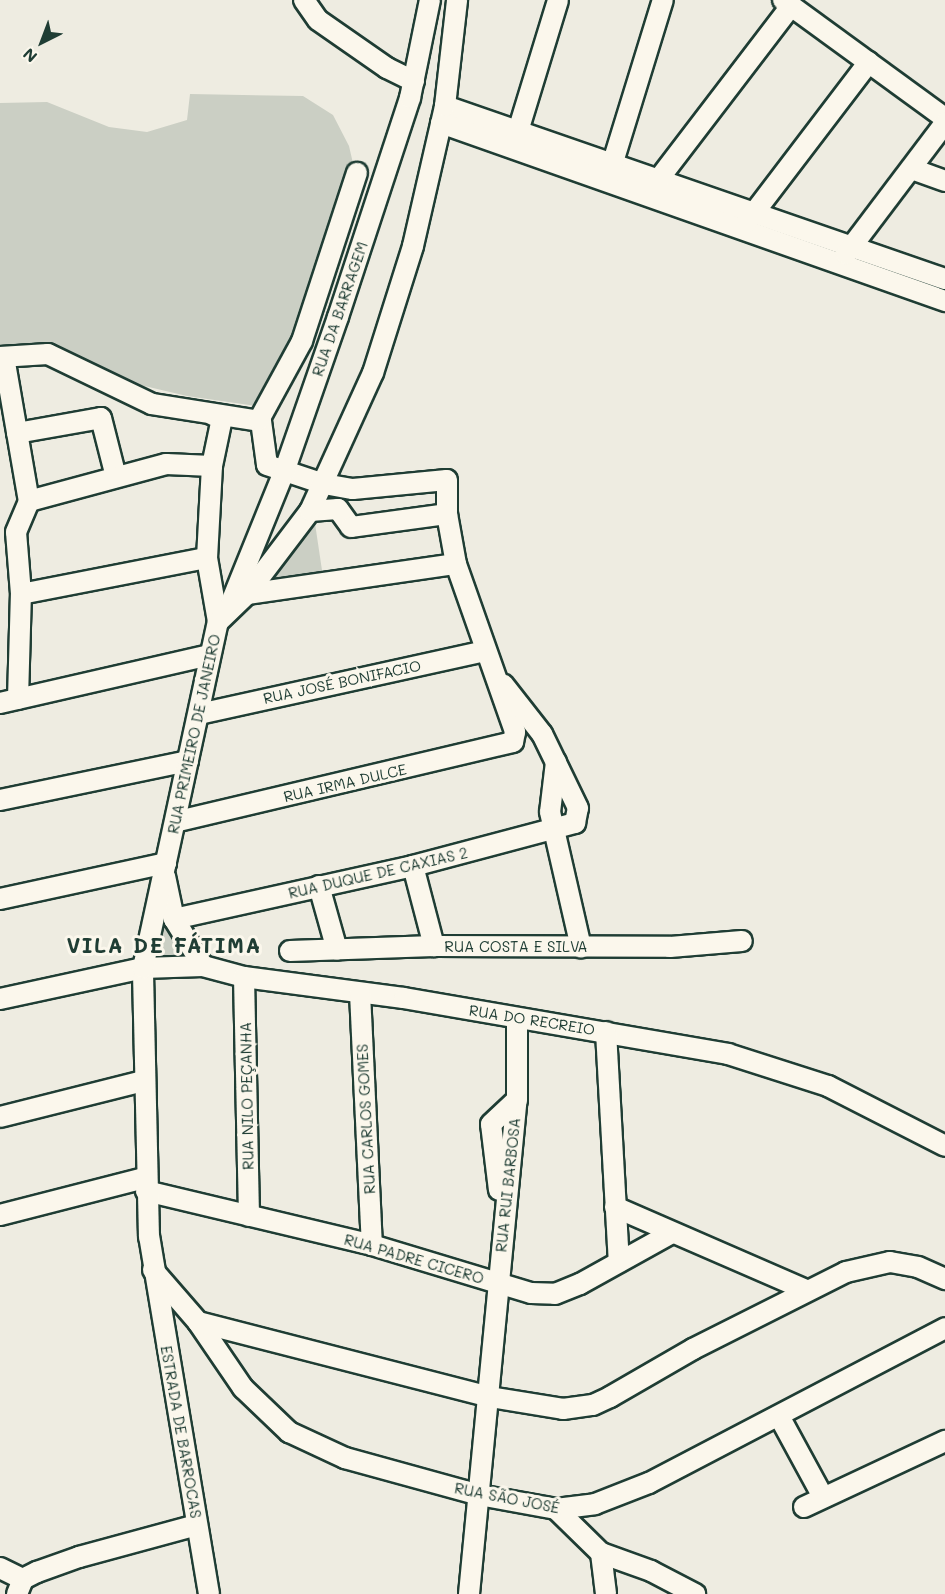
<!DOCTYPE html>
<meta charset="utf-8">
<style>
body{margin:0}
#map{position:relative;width:945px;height:1594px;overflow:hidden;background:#eeece1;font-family:Mali,sans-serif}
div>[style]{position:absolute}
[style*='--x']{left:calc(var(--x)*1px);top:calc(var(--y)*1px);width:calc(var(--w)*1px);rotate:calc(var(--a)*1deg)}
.green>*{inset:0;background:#cbcfc4}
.roads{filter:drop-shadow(2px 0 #1f3d34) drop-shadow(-2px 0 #1f3d34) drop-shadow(0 2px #1f3d34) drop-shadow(0 -2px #1f3d34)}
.minor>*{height:20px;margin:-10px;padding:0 10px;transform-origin:10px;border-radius:10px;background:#fbf7ec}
span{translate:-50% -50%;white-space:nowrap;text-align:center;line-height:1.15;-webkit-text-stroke:6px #fbf7ec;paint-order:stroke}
.street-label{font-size:15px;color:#1f3d34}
.district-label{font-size:21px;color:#1f3d34;font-weight:700;letter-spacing:1.5px}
.north{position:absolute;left:12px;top:12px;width:60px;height:60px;-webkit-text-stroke:4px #fbf7ec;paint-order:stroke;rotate:222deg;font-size:16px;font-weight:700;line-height:24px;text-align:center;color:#1f3d34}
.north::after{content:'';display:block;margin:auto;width:21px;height:27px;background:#1f3d34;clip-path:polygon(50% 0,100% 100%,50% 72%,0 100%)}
</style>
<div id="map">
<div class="green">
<i style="clip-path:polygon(190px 94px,303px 96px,333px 115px,349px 146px,355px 172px,323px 269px,262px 407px,187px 396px,0 352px,0 103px,47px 102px,109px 127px,147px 132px,187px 120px)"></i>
<i style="clip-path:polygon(313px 510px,323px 577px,279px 587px,265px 579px)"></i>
<i style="clip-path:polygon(171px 920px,191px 957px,154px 955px,159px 925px)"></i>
</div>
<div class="roads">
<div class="minor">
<i style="--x:304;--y:0;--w:24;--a:55"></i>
<i style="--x:318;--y:20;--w:84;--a:34.8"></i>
<i style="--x:387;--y:68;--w:30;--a:26"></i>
<i style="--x:783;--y:0;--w:200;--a:36.1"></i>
<i style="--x:445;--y:106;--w:529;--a:19.09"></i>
<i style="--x:441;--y:123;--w:535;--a:19.45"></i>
<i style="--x:515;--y:141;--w:147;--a:-73"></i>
<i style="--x:912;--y:169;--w:35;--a:20"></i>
<i style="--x:609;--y:175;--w:183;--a:-72.9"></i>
<i style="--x:655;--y:191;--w:11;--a:-75"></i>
<i style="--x:658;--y:180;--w:219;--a:-52.6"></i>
<i style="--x:747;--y:222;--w:201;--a:-52.7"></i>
<i style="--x:846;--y:254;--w:164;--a:-52.9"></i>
<i style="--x:0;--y:357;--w:48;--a:-3.6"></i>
<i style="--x:48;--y:354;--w:115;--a:25.7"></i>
<i style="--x:152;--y:404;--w:110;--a:8.9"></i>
<i style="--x:261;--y:421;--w:44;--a:82.2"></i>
<i style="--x:267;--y:465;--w:60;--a:18.4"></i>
<i style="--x:324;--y:484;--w:29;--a:10"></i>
<i style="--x:353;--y:489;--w:94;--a:-5.5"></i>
<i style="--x:447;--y:480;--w:34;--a:90"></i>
<i style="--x:447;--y:514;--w:51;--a:79.8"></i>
<i style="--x:456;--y:564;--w:178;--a:70.6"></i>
<i style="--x:515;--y:732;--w:10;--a:101"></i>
<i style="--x:513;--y:742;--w:347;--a:166.7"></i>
<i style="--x:4;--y:357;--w:146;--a:80.2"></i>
<i style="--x:213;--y:415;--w:9;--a:18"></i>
<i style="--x:222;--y:418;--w:49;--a:101.8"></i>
<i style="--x:212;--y:466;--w:92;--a:93.1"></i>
<i style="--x:207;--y:558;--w:65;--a:80.2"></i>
<i style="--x:259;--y:420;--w:90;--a:-61.4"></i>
<i style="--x:302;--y:341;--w:177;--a:-71.9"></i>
<i style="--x:17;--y:433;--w:85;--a:-10.1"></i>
<i style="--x:101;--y:418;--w:61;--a:75.7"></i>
<i style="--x:29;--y:501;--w:142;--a:-15.1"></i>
<i style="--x:166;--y:464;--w:46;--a:2.5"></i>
<i style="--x:310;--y:511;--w:28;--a:-4"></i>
<i style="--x:338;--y:509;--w:22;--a:54"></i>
<i style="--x:351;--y:527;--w:97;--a:-7.7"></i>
<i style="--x:21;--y:594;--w:189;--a:-11"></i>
<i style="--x:247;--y:594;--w:211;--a:-8.2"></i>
<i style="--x:232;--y:600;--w:138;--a:-67.9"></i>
<i style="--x:284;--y:472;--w:164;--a:-70.8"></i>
<i style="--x:338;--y:317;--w:231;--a:-71.8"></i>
<i style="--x:410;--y:98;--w:100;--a:-78.5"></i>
<i style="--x:18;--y:699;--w:105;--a:-88.4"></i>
<i style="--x:21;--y:594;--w:62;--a:-94.6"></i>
<i style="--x:16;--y:532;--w:34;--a:-67"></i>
<i style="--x:0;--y:703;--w:215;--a:-12.9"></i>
<i style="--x:199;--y:714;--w:293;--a:-12.4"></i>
<i style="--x:556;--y:762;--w:50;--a:96.8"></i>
<i style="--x:550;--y:812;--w:139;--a:77.1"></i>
<i style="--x:0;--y:800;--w:192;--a:-11.7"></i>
<i style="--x:413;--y:866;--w:83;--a:75.3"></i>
<i style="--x:165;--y:876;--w:44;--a:78.2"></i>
<i style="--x:174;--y:919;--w:55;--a:58.3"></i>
<i style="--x:203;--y:966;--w:42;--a:15"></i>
<i style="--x:244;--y:977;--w:161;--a:7.5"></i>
<i style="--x:404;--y:998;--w:329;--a:9.8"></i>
<i style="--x:728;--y:1054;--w:105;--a:17.7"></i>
<i style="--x:828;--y:1086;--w:131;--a:27.1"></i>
<i style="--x:319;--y:886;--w:66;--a:74.3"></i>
<i style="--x:0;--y:899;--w:170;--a:-12.2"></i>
<i style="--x:174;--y:919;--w:245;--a:-12.5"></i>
<i style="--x:413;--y:866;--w:168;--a:-14.9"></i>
<i style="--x:575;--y:823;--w:15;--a:-79"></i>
<i style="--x:578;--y:808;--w:82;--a:-115.9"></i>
<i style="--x:542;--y:734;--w:63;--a:-128"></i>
<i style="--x:290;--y:951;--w:144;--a:-2"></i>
<i style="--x:434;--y:946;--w:236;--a:0.2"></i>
<i style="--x:670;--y:947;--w:72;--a:-4.8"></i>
<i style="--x:244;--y:977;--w:239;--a:88.8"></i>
<i style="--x:360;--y:993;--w:252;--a:87.3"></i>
<i style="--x:0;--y:999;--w:146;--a:-12.2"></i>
<i style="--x:143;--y:968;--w:60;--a:-1.9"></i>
<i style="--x:606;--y:1032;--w:230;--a:86.8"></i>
<i style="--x:0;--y:1117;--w:147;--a:-14.1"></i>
<i style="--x:499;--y:1190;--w:66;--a:-96.9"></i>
<i style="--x:491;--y:1124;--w:35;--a:-43"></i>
<i style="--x:146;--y:1191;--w:232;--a:13.4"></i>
<i style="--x:372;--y:1245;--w:166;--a:16.8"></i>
<i style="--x:531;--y:1293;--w:24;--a:2"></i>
<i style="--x:555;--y:1294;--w:27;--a:-22"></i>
<i style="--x:580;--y:1284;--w:105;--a:-29"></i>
<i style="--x:615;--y:1207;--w:208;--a:23.5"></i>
<i style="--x:0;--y:1215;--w:149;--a:-14.4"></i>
<i style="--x:153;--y:1270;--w:69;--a:49.1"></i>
<i style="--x:198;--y:1322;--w:80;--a:55.7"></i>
<i style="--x:243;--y:1388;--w:64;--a:43.7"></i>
<i style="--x:289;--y:1432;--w:62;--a:24.9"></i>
<i style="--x:345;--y:1458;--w:139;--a:15.4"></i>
<i style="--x:479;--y:1495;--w:78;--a:10.3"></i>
<i style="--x:556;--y:1509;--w:39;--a:-7"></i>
<i style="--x:595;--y:1504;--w:58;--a:-21.3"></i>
<i style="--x:649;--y:1483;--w:334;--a:-27.6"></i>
<i style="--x:198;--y:1322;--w:301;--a:14.4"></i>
<i style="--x:490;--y:1397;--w:74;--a:9.3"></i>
<i style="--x:563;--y:1409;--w:30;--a:-8"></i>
<i style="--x:593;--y:1405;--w:19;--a:-25"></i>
<i style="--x:610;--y:1397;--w:96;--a:-30"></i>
<i style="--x:693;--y:1349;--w:171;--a:-26.7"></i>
<i style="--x:846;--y:1272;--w:45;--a:-12.8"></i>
<i style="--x:890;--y:1262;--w:28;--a:10"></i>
<i style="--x:918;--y:1267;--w:30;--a:24"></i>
<i style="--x:779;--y:1416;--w:92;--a:61.5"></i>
<i style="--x:804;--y:1507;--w:156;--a:-25.1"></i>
<i style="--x:556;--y:1509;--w:63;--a:44.4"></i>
<i style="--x:601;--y:1553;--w:41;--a:83"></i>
<i style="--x:601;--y:1553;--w:53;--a:19.8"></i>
<i style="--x:651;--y:1571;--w:50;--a:27.6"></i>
<i style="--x:0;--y:1568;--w:25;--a:26"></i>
<i style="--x:17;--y:1594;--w:16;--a:-68"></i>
<i style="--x:23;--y:1579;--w:16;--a:-27"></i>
<i style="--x:37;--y:1572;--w:45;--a:-19.7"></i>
<i style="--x:79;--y:1557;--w:122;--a:-15.2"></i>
<i style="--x:209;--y:1594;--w:362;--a:-99.5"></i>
<i style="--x:149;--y:1237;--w:269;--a:-91.3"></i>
<i style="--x:143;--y:968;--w:354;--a:-77.8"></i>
<i style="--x:218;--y:622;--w:40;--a:-44"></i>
<i style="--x:247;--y:594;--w:104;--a:-52.8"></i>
<i style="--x:310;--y:511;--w:152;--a:-65.5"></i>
<i style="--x:373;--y:373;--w:133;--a:-72.5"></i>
<i style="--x:413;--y:246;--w:144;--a:-77.1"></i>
<i style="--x:445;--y:106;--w:107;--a:-83.5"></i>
<i style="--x:469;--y:1594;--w:496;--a:-84.5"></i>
<i style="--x:517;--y:1100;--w:82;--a:-90"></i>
</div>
</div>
<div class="street-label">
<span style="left:340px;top:309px;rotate:-71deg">RUA DA BARRAGEM</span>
<span style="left:342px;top:682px;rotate:-12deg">RUA JOSÉ BONIFACIO</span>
<span style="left:194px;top:734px;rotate:-78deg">RUA PRIMEIRO DE JANEIRO</span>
<span style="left:345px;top:783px;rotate:-13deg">RUA IRMA DULCE</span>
<span style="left:378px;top:873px;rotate:-13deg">RUA DUQUE DE CAXIAS 2</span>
<span style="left:516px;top:947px">RUA COSTA E SILVA</span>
<span style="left:532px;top:1020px;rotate:9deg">RUA DO RECREIO</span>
<span style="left:247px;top:1096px;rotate:-91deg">RUA NILO PEÇANHA</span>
<span style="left:366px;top:1119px;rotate:-93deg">RUA CARLOS GOMES</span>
<span style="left:508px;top:1185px;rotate:-84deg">RUA RUI BARBOSA</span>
<span style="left:414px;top:1259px;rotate:16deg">RUA PADRE CICERO</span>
<span style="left:181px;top:1432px;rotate:80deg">ESTRADA DE BARROCAS</span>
<span style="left:507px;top:1498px;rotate:11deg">RUA SÃO JOSÉ</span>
</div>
<div class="district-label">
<span style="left:164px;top:945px">VILA DE FÁTIMA</span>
</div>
<div class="north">N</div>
</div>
